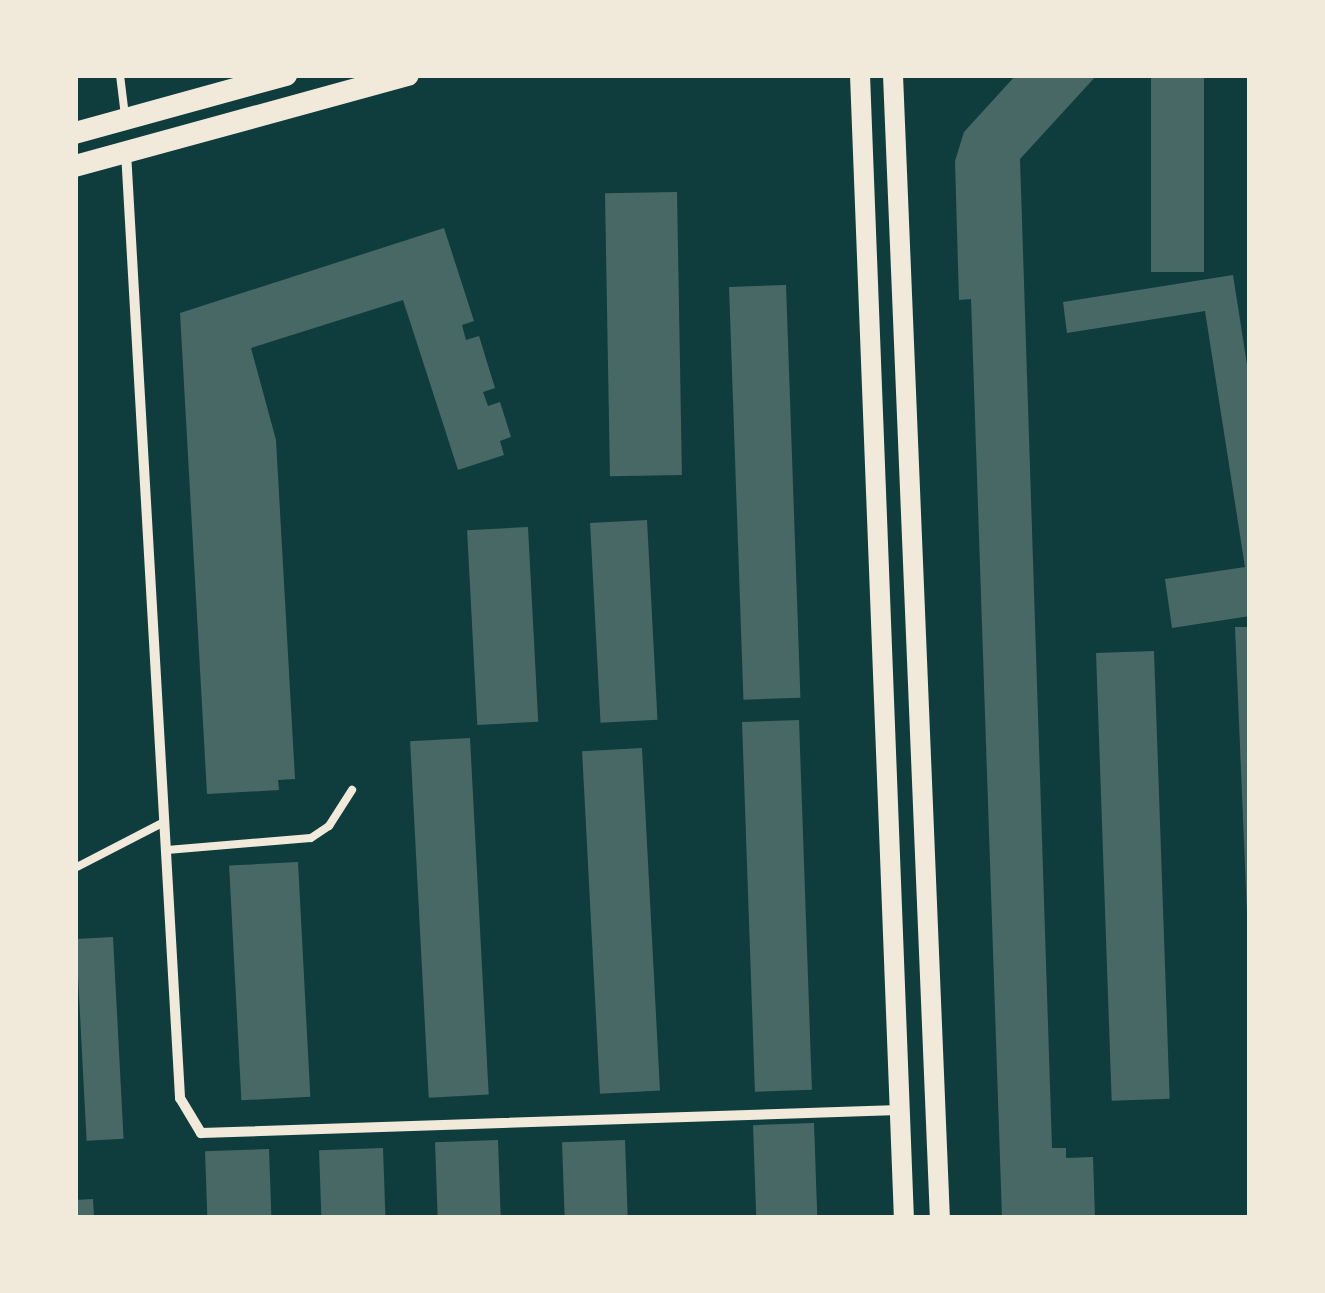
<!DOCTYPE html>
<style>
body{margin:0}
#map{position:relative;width:1325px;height:1293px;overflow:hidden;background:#0f3d3e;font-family:Mulish,sans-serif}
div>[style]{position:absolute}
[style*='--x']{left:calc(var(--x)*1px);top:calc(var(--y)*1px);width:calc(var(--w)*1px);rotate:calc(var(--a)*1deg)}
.building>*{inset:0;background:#486865;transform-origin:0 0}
.service>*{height:8px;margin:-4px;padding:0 4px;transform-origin:4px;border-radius:4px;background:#f1e9da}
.minor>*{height:10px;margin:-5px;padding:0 5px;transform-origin:5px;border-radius:5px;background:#f1e9da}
.secondary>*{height:20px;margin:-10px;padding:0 10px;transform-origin:10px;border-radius:10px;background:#f1e9da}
.primary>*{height:22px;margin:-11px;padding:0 11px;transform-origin:11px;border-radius:11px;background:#f1e9da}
span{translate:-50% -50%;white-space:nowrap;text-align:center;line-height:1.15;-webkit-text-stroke:8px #f1e9da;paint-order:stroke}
.frame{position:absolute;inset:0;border:78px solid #f1e9da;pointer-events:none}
</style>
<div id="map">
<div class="building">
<i style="clip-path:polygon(1016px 75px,1097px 75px,1020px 159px,1052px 1148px,1066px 1148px,1066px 1158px,1093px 1157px,1095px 1218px,1002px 1218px,971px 299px,959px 300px,955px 161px,964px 132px)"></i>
<i style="left:1151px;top:75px;width:53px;height:197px"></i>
<i style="left:677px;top:192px;width:283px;height:72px;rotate:89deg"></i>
<i style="clip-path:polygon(444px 228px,474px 321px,462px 325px,466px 340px,479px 336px,495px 388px,483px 392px,488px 406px,500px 402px,511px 437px,500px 441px,504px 455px,458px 470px,403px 300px,251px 348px,276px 440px,295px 779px,278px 780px,279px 790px,207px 794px,180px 313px)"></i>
<i style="clip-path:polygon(1233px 275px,1250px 384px,1250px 616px,1172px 628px,1165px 579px,1245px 567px,1205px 311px,1067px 333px,1063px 302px)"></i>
<i style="left:786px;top:285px;width:413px;height:57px;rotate:88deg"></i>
<i style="left:647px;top:520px;width:200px;height:57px;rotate:87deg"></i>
<i style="left:528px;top:527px;width:195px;height:61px;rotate:87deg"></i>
<i style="clip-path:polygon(1235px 627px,1250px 627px,1250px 913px,1247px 913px)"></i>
<i style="left:1154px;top:651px;width:448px;height:58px;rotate:88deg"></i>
<i style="left:799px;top:720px;width:370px;height:57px;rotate:88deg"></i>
<i style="left:470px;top:738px;width:357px;height:60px;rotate:87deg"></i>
<i style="left:642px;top:748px;width:343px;height:60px;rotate:87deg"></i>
<i style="left:298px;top:862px;width:235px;height:69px;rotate:87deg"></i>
<i style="left:113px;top:937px;width:202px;height:37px;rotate:87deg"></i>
<i style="left:814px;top:1123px;width:95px;height:61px;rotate:88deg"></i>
<i style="left:498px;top:1140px;width:78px;height:63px;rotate:88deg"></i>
<i style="left:625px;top:1140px;width:78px;height:63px;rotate:88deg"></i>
<i style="left:383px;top:1148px;width:70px;height:64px;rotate:88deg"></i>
<i style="left:269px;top:1149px;width:69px;height:64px;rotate:88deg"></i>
<i style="left:93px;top:1199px;width:19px;height:18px;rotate:87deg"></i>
</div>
<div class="service">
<i style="--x:120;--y:75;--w:39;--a:83"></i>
<i style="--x:167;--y:850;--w:144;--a:-4.8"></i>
<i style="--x:311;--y:838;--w:22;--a:-34"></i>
<i style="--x:329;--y:826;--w:43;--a:-57.4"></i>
<i style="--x:75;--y:868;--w:100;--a:-27.3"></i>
</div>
<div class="minor">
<i style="--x:126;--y:152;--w:948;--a:86.73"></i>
<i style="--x:180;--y:1098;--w:41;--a:59"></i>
<i style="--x:201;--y:1133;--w:698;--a:-1.89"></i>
</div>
<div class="secondary">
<i style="--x:860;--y:75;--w:1144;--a:87.8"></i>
<i style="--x:893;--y:75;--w:1144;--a:87.65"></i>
</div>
<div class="primary">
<i style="--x:75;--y:133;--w:219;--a:-15.4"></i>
<i style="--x:75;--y:166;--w:345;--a:-15.3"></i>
</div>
<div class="frame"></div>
</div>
